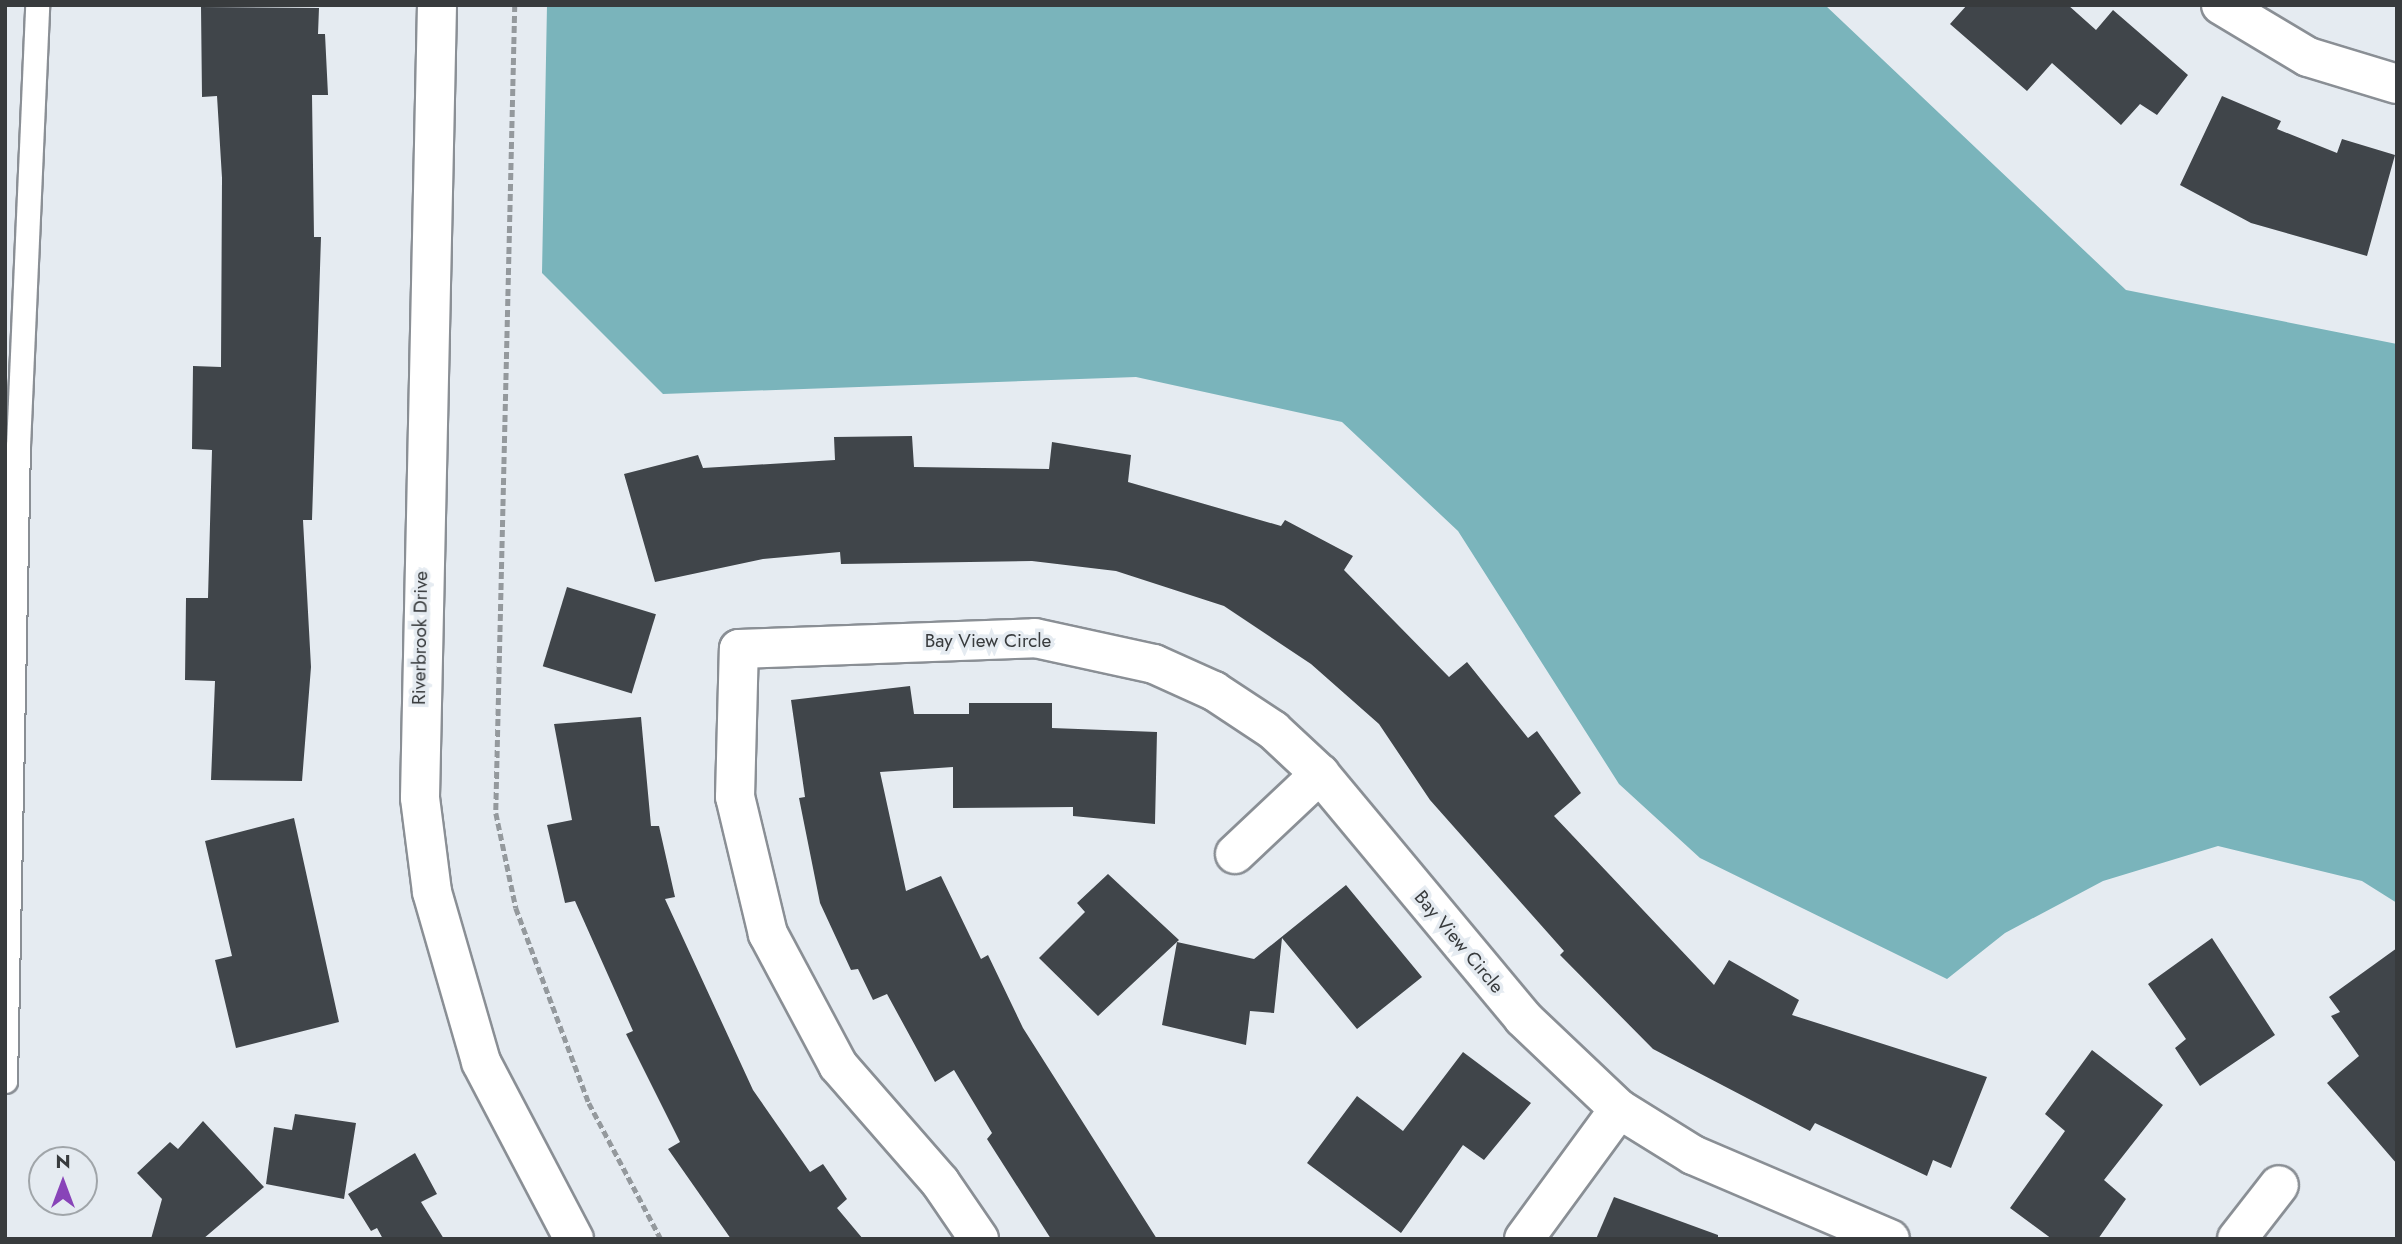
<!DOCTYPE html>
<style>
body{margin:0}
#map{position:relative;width:2402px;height:1244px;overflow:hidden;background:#e5ebf1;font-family:Jost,sans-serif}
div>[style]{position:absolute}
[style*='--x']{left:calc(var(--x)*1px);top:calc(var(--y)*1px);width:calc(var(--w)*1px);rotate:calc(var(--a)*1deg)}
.water>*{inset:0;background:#7ab4bb}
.building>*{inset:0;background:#40454a;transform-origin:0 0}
.path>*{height:4.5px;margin-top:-2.25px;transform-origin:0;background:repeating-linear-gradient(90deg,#94999d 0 7px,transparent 0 10.5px)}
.roads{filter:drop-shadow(2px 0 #8a8f95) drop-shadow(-2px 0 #8a8f95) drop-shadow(0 2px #8a8f95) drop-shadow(0 -2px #8a8f95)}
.service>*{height:23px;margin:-11.5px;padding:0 11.5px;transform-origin:11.5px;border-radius:11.5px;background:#fff}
.minor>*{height:38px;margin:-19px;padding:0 19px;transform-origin:19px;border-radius:19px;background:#fff}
.tertiary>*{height:38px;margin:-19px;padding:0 19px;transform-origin:19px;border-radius:19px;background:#fff}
span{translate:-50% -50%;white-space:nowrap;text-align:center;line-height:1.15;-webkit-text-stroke:7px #e5ebf1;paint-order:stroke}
.street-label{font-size:19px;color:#383b3d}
.frame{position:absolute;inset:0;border:7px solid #383b3d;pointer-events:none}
.north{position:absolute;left:28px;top:1146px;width:70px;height:70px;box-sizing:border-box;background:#e5ebf1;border:2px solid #a0a5a9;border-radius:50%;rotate:0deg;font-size:19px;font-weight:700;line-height:28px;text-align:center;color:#383b3d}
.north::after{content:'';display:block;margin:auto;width:24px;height:32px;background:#8844b8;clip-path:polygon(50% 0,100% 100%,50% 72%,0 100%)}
</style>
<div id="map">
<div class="water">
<i style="clip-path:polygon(547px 5px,1825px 5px,2126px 290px,2397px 344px,2397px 903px,2362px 881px,2218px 846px,2103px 881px,2005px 933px,1947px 979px,1700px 858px,1619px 784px,1458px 531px,1342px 422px,1136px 377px,663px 394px,542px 273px)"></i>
</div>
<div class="building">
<i style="clip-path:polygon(1967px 5px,2068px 5px,2096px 30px,2113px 10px,2188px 75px,2157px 115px,2140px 104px,2121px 125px,2052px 63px,2027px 91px,1950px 24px)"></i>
<i style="clip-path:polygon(201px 7px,319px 8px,318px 34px,325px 34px,328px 95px,312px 95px,314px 237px,321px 237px,312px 520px,303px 520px,311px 667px,302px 781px,211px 780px,215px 681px,185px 680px,186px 598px,208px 598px,212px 450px,192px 449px,193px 366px,221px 367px,222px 178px,217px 96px,202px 97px)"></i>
<i style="clip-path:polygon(2222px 96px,2281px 121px,2277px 129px,2337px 153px,2342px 139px,2395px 155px,2367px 256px,2251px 223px,2180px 185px)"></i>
<i style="clip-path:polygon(912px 436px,914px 467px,1049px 469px,1052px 442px,1131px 455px,1128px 482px,1281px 526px,1285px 520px,1353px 556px,1344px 570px,1449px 677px,1467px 662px,1528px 738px,1537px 731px,1581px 793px,1554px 816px,1714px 985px,1729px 960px,1799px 1000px,1792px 1015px,1987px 1077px,1951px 1168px,1933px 1160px,1927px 1176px,1815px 1123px,1810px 1131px,1653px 1049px,1560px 955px,1564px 951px,1430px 800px,1379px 724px,1311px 664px,1224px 606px,1116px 571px,1032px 561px,841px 564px,840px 552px,763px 559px,655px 582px,624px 474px,698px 455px,703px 468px,835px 460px,834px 437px)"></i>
<i style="left:567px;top:587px;width:93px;height:83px;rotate:17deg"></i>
<i style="clip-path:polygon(910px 686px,914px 714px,969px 714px,969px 703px,1052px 703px,1052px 728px,1157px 732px,1155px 824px,1073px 816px,1073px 807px,953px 808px,953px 767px,880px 772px,906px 891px,941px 876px,981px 959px,988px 955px,1023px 1028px,1157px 1239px,1051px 1239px,987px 1139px,992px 1133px,954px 1070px,935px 1082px,887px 994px,873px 1000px,858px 969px,851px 970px,820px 903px,799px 798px,805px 797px,791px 700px)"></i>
<i style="clip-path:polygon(641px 717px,651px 826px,659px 826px,675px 897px,665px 899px,753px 1090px,810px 1172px,823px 1164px,847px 1199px,837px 1208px,863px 1239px,731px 1239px,668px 1149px,680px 1142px,626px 1034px,633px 1031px,575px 901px,565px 903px,547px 825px,572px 820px,554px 724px)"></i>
<i style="clip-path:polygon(294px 818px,339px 1022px,236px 1048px,215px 960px,232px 956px,205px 841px)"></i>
<i style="clip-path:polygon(1108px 874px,1179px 940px,1098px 1016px,1039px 958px,1085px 912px,1077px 903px)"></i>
<i style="clip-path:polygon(1346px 885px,1422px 977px,1357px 1029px,1282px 938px,1274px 1013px,1250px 1011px,1246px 1045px,1162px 1025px,1177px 942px,1254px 959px)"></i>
<i style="clip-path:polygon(2212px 938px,2275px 1035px,2200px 1086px,2175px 1048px,2186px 1039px,2148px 984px)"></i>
<i style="clip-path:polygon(2397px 948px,2397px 1164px,2327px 1083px,2359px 1056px,2331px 1016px,2340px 1012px,2329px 997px)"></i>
<i style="clip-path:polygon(2092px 1050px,2163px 1105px,2104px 1180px,2126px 1199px,2098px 1239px,2052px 1239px,2010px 1208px,2065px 1131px,2045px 1114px)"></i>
<i style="clip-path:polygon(1463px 1052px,1531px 1103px,1484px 1160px,1463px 1145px,1401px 1233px,1307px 1163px,1357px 1096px,1403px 1131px)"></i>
<i style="clip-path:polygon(295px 1114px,356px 1123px,344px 1199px,266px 1184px,274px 1127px,292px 1130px)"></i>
<i style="clip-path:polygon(203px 1121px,264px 1187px,203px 1239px,151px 1239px,162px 1199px,137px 1173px,170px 1142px,178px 1149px)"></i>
<i style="clip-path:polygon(415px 1153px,437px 1194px,421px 1202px,444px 1239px,383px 1239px,377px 1228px,371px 1231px,348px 1194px)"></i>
<i style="clip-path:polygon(1614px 1197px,1718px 1235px,1718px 1239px,1596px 1239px)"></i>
</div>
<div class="path">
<i style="--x:515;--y:5;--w:808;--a:91.35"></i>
<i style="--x:496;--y:813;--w:97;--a:78.1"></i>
<i style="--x:516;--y:908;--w:208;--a:69.5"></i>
<i style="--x:589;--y:1103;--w:154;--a:62.1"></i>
</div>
<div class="roads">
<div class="service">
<i style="--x:5;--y:1081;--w:635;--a:-88.83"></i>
<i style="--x:18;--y:446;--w:441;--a:-87.5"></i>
</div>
<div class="minor">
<i style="--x:2221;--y:5;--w:101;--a:30.9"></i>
<i style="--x:2308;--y:57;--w:93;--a:16.9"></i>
<i style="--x:1235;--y:854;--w:117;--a:-43.3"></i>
<i style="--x:979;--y:1239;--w:69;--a:-124.4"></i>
<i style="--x:940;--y:1182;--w:155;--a:-131.1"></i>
<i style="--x:838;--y:1065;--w:149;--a:-118.1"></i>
<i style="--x:768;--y:934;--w:141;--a:-103.5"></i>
<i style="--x:735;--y:797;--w:148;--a:-88.5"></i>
<i style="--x:739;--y:649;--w:296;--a:-2.1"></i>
<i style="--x:1035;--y:638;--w:122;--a:12.3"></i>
<i style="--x:1154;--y:664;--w:66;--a:24.2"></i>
<i style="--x:1214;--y:691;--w:71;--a:33.5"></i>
<i style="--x:1273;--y:730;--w:64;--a:43.1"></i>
<i style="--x:1320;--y:774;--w:317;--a:50.2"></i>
<i style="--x:1523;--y:1018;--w:132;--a:43.5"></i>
<i style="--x:1619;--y:1109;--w:87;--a:31.9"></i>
<i style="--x:1693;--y:1155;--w:214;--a:23.1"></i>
<i style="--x:1524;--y:1239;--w:161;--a:-53.8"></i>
<i style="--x:2237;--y:1239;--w:68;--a:-52.1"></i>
</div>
<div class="tertiary">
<i style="--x:437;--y:5;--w:793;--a:91.23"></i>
<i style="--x:420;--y:798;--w:95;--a:82.7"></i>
<i style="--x:432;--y:892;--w:177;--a:73.9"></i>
<i style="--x:481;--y:1062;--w:200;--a:62.3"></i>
</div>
</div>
<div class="street-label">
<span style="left:420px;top:638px;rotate:-89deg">Riverbrook Drive</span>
<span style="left:988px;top:641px">Bay View Circle</span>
<span style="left:1459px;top:942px;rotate:50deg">Bay View Circle</span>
</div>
<div class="frame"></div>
<div class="north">N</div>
</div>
